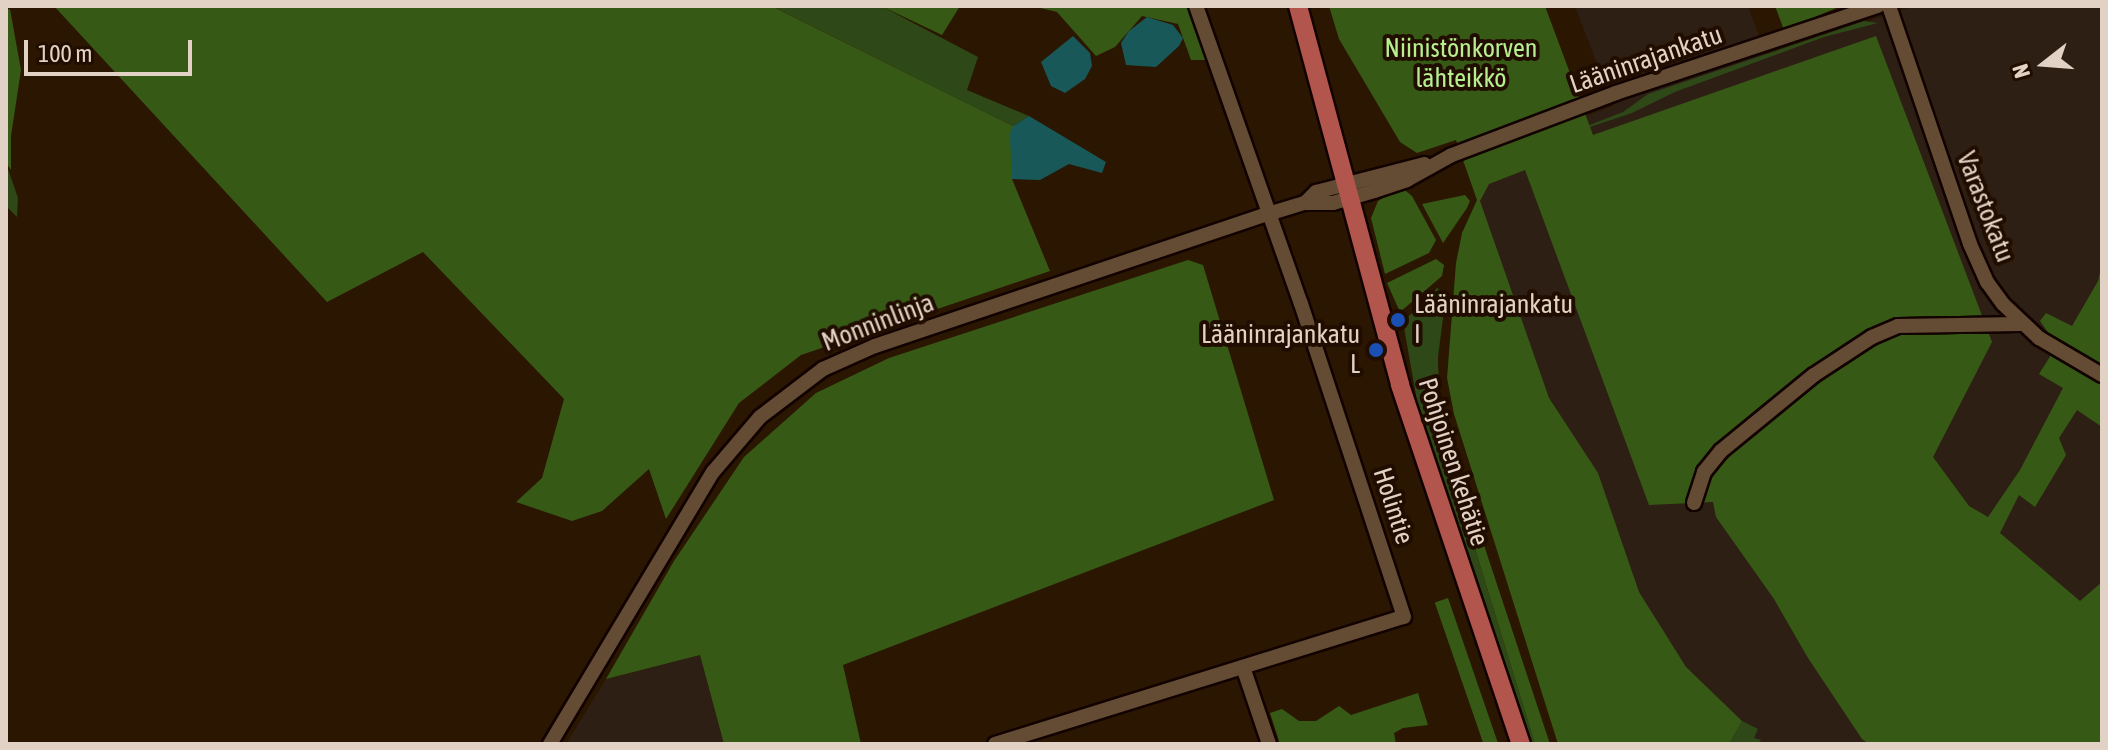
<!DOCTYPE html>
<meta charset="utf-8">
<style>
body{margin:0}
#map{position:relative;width:2108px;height:750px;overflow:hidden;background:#2b1601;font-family:"Asap Condensed",sans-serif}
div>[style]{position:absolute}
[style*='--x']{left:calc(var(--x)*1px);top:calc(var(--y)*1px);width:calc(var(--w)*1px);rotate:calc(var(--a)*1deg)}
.industrial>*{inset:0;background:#2e1f14}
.green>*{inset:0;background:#2e4817}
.forest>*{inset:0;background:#365a16;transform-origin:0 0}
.water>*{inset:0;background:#185859}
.roads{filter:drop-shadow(2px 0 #120200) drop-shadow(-2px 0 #120200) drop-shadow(0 2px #120200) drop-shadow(0 -2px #120200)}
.minor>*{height:14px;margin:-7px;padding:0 7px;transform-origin:7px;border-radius:7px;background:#644c34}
.major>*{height:18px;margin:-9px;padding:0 9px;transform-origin:9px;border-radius:9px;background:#b2564d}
.dots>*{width:22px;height:22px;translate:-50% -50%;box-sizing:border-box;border:4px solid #210d00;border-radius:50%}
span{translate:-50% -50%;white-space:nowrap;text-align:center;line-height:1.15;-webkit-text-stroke:8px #210d00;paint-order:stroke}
.park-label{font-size:26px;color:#b7ee90}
.street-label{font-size:26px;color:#e1d2c5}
.poi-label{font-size:26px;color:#e1d2c5}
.left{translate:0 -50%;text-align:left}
.right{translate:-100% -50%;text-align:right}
.frame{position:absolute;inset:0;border:8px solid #e1d2c5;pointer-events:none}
.north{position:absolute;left:2004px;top:24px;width:80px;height:80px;-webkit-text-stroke:6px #210d00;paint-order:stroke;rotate:253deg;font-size:22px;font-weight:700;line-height:32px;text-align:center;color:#e1d2c5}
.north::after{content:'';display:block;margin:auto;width:28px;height:36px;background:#e1d2c5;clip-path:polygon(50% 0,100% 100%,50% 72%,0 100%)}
.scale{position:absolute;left:24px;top:40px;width:168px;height:36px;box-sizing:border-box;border:4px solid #e1d2c5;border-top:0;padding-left:10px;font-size:24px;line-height:28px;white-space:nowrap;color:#e1d2c5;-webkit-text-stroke:6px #210d00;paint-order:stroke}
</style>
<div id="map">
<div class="industrial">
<i style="clip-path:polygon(1575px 6px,1748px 6px,1766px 54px,1914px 6px,2102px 6px,2102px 744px,1667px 744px,1465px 161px,1613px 106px)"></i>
<i style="clip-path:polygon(700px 655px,724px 744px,566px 744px,606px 679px)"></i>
</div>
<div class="green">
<i style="clip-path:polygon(771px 6px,881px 6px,978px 57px,967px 90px,1029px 116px,1013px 126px)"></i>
<i style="clip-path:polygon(1864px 21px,1878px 23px,1824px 37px,1675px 92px,1632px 113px,1548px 141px,1623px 112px,1648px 94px)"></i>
<i style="clip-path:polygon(6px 163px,18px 198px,17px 217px,6px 206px)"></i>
<i style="clip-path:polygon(1437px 288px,1446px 295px,1438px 357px,1439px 395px,1434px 415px,1535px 744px,1529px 741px,1417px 401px,1403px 322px)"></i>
<i style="clip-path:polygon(1742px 721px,1758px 729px,1754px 738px,1761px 740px,1758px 744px,1729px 744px)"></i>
</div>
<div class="forest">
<i style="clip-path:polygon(54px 6px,771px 6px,1013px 126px,1012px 179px,1050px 271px,801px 355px,739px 403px,666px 519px,649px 469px,602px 511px,572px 521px,516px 502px,542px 478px,564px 399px,423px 252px,327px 302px)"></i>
<i style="clip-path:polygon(881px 6px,960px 6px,942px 35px)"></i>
<i style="clip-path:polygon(1032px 6px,1188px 6px,1207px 60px,1191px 60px,1178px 24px,1142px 16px,1115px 47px,1096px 56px,1057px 12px)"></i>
<i style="clip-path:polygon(1329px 6px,1545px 6px,1593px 135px,1876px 36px,1992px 342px,1933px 457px,1969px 506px,1988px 517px,2020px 470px,2063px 388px,2039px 374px,2051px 355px,2102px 384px,2102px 427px,2077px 410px,2059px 438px,2066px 455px,2035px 507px,2019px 495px,2000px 533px,2080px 601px,2102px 582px,2102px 744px,1869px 744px,1862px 739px,1808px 658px,1774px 599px,1716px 517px,1713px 502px,1649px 505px,1525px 170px,1489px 184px,1480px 201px,1549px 398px,1598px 473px,1639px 592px,1686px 667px,1742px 721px,1729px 744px,1558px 744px,1454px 414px,1447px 378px,1456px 263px,1462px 233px,1477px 200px,1456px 140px,1417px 153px,1400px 142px,1339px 39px)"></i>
<i style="clip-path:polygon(1775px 6px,1841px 6px,1784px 30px)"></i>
<i style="clip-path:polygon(10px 9px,21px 70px,11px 136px,11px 170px,6px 163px,6px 10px)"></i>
<i style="clip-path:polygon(1401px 187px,1412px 196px,1436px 240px,1429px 253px,1385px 274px,1371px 218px,1378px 201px)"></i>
<i style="clip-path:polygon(1465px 195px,1470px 201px,1467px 208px,1443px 243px,1422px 204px)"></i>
<i style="clip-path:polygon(1436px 259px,1444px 265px,1442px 276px,1400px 312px,1387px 283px)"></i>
<i style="clip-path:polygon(1188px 260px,1203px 265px,1274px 500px,843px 665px,861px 744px,724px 744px,700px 655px,606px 679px,674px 561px,744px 457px,816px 393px,889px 358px)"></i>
<i style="clip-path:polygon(2102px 264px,2102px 367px,2052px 338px,2040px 321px,2046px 313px,2072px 326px,2098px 281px)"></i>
<i style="clip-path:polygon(1439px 395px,1465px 488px,1550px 744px,1535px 744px,1434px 415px)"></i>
<i style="left:1448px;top:598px;width:155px;height:14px;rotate:71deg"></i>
<i style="clip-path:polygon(1418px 693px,1428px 725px,1403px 728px,1394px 733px,1396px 744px,1280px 744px,1270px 713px,1282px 709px,1299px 721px,1316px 721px,1339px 706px,1351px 715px)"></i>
</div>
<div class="water">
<i style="clip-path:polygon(1147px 17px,1173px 25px,1183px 38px,1179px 46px,1156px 67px,1126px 65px,1121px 43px,1129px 31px)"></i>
<i style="clip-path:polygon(1073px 36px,1090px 53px,1092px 66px,1085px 79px,1065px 93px,1051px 86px,1041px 62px)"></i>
<i style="clip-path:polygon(1029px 116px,1106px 162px,1102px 173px,1069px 164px,1040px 180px,1012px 179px,1010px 134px,1013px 126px)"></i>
</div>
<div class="roads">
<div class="minor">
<i style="--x:1889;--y:6;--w:251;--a:71.2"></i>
<i style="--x:1970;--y:244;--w:42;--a:65.9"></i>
<i style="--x:1987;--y:282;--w:27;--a:54"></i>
<i style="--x:2003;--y:304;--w:50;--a:43.4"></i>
<i style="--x:2039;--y:338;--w:73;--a:30.4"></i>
<i style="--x:1305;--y:203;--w:16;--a:-45"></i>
<i style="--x:1316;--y:192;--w:112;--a:-14.5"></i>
<i style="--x:1694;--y:503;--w:33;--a:-72"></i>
<i style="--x:1704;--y:472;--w:27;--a:-51"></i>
<i style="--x:1721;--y:451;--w:120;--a:-39.3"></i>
<i style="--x:1814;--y:375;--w:69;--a:-33.2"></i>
<i style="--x:1872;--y:337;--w:28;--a:-23"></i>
<i style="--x:1898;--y:326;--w:123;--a:-0.9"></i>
<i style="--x:1243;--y:667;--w:81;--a:71.3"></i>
<i style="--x:550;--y:744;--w:317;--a:-59.1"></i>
<i style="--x:713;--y:472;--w:72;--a:-49.5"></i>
<i style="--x:760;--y:417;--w:79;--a:-37.3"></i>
<i style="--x:823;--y:369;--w:57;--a:-23.9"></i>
<i style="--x:875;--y:346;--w:415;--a:-18.6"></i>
<i style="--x:1268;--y:214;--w:39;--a:-17"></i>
<i style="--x:1305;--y:203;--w:28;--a:0"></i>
<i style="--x:1333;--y:203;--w:43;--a:-16.3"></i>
<i style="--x:1374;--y:191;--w:35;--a:-18"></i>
<i style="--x:1407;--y:180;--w:51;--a:-29.1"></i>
<i style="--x:1452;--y:155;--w:175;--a:-20.7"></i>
<i style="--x:1616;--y:93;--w:276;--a:-18.4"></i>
<i style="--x:995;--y:744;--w:428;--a:-17.3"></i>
<i style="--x:1404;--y:617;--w:330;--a:-108.2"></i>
<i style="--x:1301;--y:304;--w:316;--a:-109.4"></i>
</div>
<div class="major">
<i style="--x:1298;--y:6;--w:392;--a:74.9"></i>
<i style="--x:1400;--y:385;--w:379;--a:71.4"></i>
</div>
</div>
<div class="dots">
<i style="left:1398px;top:320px;background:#1a4fb4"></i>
<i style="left:1376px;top:350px;background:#1a4fb4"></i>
</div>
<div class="park-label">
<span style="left:1461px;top:64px">Niinistönkorven<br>lähteikkö</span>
</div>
<div class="street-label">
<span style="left:1646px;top:60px;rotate:-19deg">Lääninrajankatu</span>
<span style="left:1985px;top:207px;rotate:69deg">Varastokatu</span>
<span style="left:878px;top:323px;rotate:-21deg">Monninlinja</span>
<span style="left:1453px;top:462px;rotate:72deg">Pohjoinen kehätie</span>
<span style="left:1393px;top:506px;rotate:72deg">Holintie</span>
</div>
<div class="poi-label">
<span class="left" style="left:1414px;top:320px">Lääninrajankatu<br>I</span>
<span class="right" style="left:1360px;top:350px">Lääninrajankatu<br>L</span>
</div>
<div class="frame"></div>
<div class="north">N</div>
<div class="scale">100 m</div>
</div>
